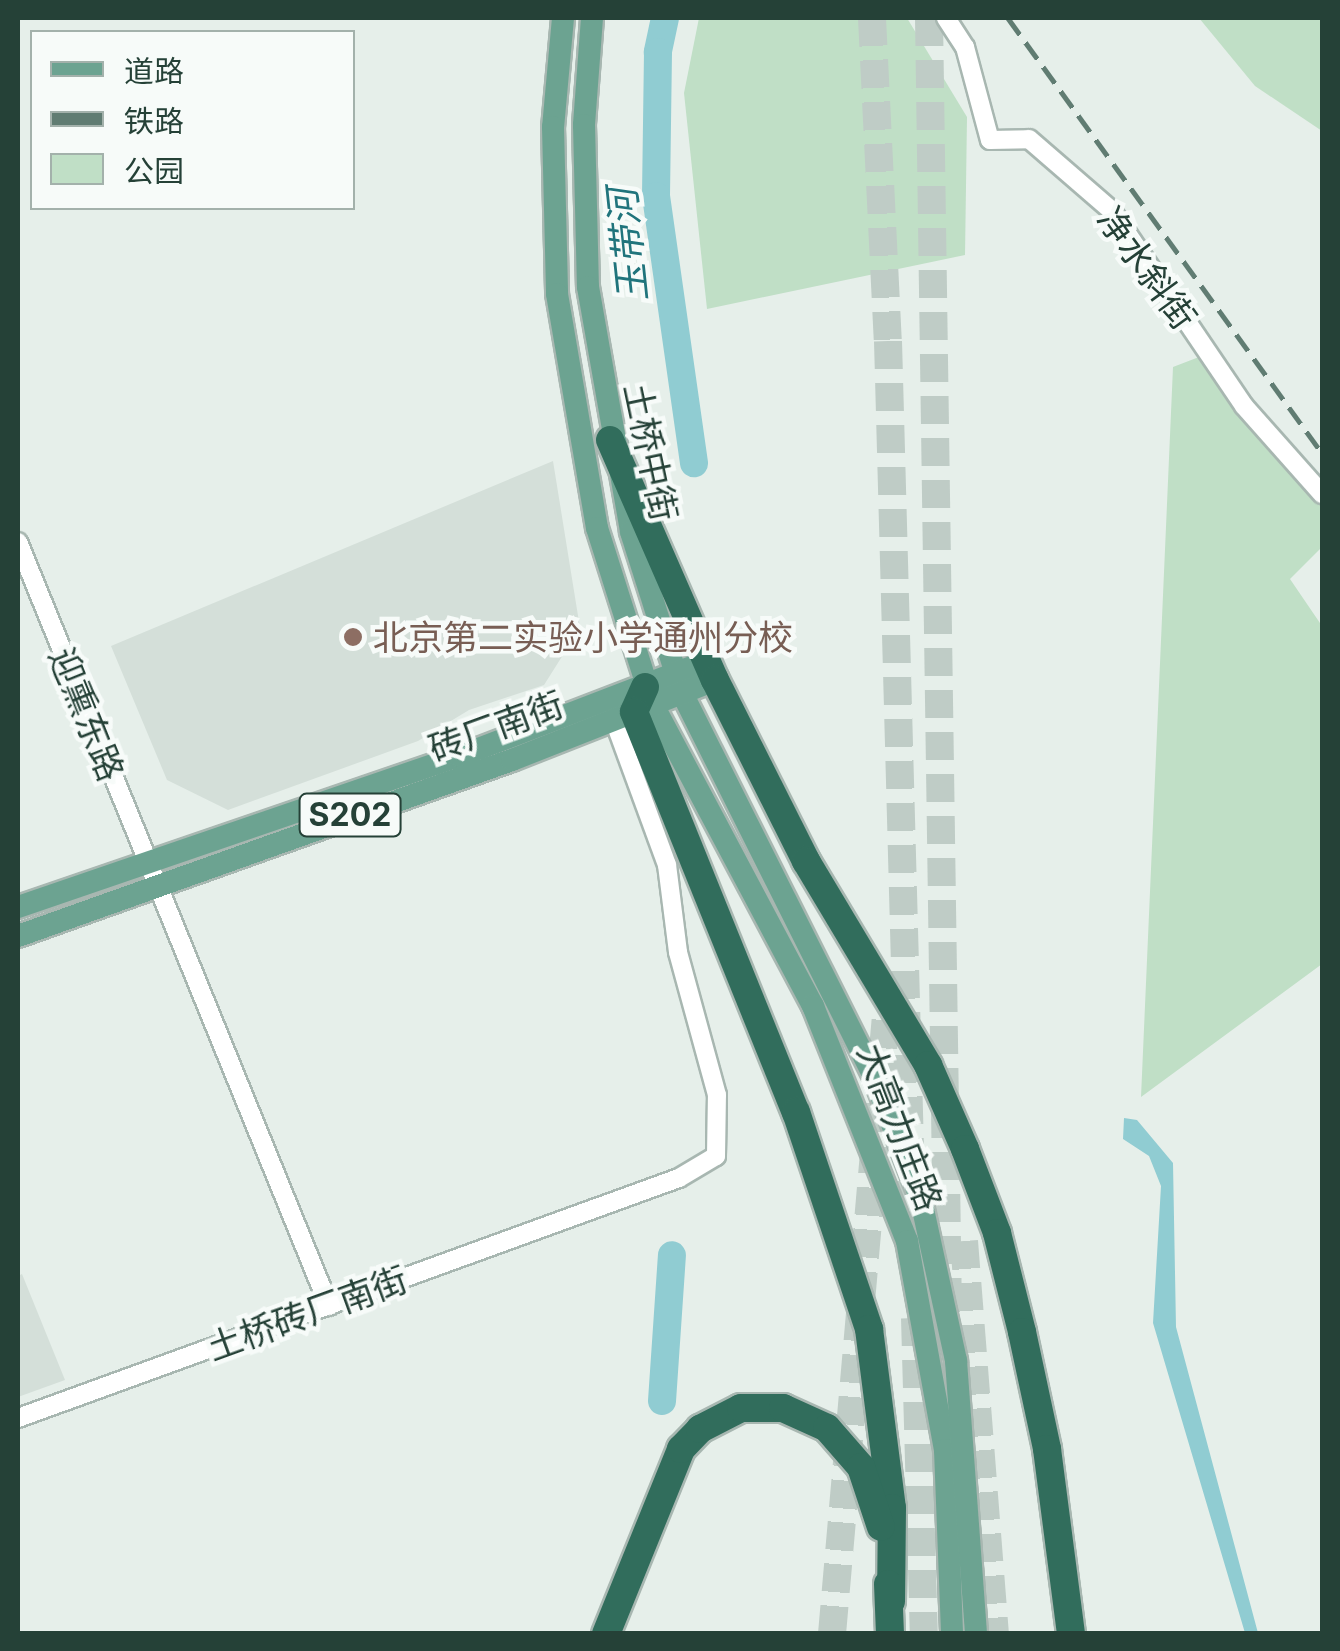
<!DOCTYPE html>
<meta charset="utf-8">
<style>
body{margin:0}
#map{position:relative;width:1340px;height:1651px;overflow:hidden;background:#e6efea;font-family:Inter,"Noto Sans SC",sans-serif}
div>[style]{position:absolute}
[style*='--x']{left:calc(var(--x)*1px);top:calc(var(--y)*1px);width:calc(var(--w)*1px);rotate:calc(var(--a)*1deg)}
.built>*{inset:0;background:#d4dfd9}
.green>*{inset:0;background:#c0dfc6}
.water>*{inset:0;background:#90ccd2}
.river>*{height:28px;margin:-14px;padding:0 14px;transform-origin:14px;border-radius:14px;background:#90ccd2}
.highway-tunnel>*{height:28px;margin-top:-14px;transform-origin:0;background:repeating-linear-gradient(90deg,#bfccc6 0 28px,transparent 0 42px)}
.roads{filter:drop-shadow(2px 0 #a8b7b1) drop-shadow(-2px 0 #a8b7b1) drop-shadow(0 2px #a8b7b1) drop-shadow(0 -2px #a8b7b1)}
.minor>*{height:18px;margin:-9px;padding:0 9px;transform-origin:9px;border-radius:9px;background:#fff}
.major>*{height:22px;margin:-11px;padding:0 11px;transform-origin:11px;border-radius:11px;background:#6ca391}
.highway>*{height:28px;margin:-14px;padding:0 14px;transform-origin:14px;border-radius:14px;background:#316d5c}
.rail>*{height:5px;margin-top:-2.5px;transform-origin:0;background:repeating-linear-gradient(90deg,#607c72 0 20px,transparent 0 30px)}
.dots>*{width:28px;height:28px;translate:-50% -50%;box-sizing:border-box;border:5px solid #f7fbf9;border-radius:50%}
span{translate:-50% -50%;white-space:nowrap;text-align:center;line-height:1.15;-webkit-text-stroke:9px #f7fbf9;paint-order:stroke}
.shield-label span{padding:2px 8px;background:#f7fbf9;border:2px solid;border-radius:8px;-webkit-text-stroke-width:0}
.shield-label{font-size:32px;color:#254137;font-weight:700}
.street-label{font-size:35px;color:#254137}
.education-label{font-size:35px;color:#785e54}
.left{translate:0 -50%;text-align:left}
.water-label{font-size:38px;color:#20747c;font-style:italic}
.frame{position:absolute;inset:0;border:20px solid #254137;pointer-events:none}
.legend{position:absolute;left:30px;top:30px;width:325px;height:180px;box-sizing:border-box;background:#f7fbf9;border:2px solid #a3b1ab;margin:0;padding:12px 18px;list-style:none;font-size:30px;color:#254137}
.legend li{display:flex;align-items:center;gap:20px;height:50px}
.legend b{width:50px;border:2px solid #a3b1ab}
</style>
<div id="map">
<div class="built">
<i style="clip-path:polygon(553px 461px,580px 628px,544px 685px,469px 710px,418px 741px,228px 810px,167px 780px,111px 646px)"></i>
<i style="clip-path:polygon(22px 1274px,65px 1380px,18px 1397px,18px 1276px)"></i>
</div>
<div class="green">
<i style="clip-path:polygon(699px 18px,907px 18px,967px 117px,965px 255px,707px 309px,684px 93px)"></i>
<i style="clip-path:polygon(1199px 18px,1322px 18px,1322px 131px,1255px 86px)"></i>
<i style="clip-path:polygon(1199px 357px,1322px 506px,1322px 547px,1290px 579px,1322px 626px,1322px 964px,1141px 1097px,1173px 367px)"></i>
</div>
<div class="water">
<i style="clip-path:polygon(1124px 1118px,1137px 1120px,1173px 1163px,1176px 1327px,1258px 1633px,1245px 1633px,1153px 1323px,1161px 1186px,1149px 1156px,1123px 1139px)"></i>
</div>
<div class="river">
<i style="--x:665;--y:18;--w:35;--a:102"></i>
<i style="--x:658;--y:52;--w:144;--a:90.8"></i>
<i style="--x:656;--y:196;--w:270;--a:81.9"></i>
<i style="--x:662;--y:1401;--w:146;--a:-86.1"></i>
</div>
<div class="highway-tunnel">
<i style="--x:872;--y:18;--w:323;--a:87.2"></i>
<i style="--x:888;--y:341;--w:919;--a:88.44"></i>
<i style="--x:929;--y:18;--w:1289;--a:89.16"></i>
<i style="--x:964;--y:1241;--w:394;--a:85.5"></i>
<i style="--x:915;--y:1318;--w:316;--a:88.4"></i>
<i style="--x:832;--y:1634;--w:655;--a:-85.01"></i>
</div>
<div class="roads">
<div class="minor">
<i style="--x:946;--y:18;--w:35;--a:57"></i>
<i style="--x:965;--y:47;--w:96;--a:75"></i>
<i style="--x:990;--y:140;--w:39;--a:-1"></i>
<i style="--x:1029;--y:139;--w:110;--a:40.9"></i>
<i style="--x:1112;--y:211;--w:235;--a:55.9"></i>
<i style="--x:1244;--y:406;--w:118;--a:48.4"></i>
<i style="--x:18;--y:542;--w:825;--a:67.85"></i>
<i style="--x:18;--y:1418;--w:703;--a:-19.96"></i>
<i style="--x:679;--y:1178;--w:43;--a:-30.7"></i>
<i style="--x:716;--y:1156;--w:61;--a:-89.1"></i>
<i style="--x:717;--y:1095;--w:148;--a:-105.3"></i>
<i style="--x:678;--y:952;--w:88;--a:-97.2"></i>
<i style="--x:667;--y:865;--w:154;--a:-110.1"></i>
</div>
<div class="major">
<i style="--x:563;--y:18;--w:109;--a:95.2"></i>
<i style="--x:553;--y:127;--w:167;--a:88.6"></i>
<i style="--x:557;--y:294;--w:237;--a:80.3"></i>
<i style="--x:597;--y:528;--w:186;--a:72.4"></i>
<i style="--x:653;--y:705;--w:341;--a:62"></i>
<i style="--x:813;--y:1006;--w:253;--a:68.2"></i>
<i style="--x:907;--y:1241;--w:212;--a:79.7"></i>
<i style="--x:945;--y:1450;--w:184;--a:87.8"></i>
<i style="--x:592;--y:18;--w:107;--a:94.3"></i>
<i style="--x:584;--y:125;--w:162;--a:88.6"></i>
<i style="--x:588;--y:287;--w:249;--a:80"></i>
<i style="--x:631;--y:532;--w:169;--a:72.4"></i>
<i style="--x:682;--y:693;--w:426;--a:63.4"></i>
<i style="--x:873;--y:1074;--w:135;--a:69.1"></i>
<i style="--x:921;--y:1200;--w:165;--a:77.7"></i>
<i style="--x:956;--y:1361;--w:274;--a:85.8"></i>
<i style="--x:18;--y:907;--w:467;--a:-18.9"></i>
<i style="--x:460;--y:756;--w:265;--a:-21"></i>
<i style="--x:18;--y:936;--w:524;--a:-19.61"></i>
<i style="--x:512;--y:760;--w:218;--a:-21.5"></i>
</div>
<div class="highway">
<i style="--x:610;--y:440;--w:262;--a:66.4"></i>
<i style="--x:715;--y:680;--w:203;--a:63.3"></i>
<i style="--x:806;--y:861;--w:238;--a:59.1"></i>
<i style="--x:928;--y:1065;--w:92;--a:66.2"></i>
<i style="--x:965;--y:1149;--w:90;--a:69.1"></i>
<i style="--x:997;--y:1233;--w:102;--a:75.8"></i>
<i style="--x:1022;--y:1332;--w:120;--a:77.9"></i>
<i style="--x:1047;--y:1449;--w:187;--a:82.6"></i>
<i style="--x:645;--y:687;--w:27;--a:114"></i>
<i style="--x:634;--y:712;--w:432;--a:68"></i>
<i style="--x:796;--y:1112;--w:229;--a:71.4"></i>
<i style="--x:869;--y:1329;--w:180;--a:82.7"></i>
<i style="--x:892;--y:1508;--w:93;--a:90.6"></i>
<i style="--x:888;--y:1584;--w:50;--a:87.7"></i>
<i style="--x:606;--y:1634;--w:200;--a:-67.9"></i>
<i style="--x:681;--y:1449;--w:28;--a:-46"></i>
<i style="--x:700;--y:1429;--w:46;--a:-27.1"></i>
<i style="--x:741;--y:1408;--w:42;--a:0"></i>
<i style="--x:783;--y:1408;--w:48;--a:24.4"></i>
<i style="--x:827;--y:1428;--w:52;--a:48.9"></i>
<i style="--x:861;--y:1467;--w:63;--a:71.6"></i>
</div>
</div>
<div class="rail">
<i style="--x:1008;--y:18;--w:536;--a:54.18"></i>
</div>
<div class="dots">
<i style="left:353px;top:637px;background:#8d6e63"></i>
</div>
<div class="shield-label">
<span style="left:350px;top:815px">S202</span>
</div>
<div class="street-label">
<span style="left:1147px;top:268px;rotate:54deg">净水斜街</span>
<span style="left:651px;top:452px;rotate:78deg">土桥中街</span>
<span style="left:87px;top:714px;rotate:68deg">迎熏东路</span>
<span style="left:496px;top:726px;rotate:-20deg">砖厂南街</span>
<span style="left:900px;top:1127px;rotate:69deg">大高力庄路</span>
<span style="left:307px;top:1313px;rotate:-20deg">土桥砖厂南街</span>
</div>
<div class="education-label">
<span class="left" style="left:373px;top:637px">北京第二实验小学通州分校</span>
</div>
<div class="water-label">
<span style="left:628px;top:245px;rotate:-96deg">玉带河</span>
</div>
<div class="frame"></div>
<ul class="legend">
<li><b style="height:12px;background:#6ca391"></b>道路</li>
<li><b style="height:12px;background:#607c72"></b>铁路</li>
<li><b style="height:28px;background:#c0dfc6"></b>公园</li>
</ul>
</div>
